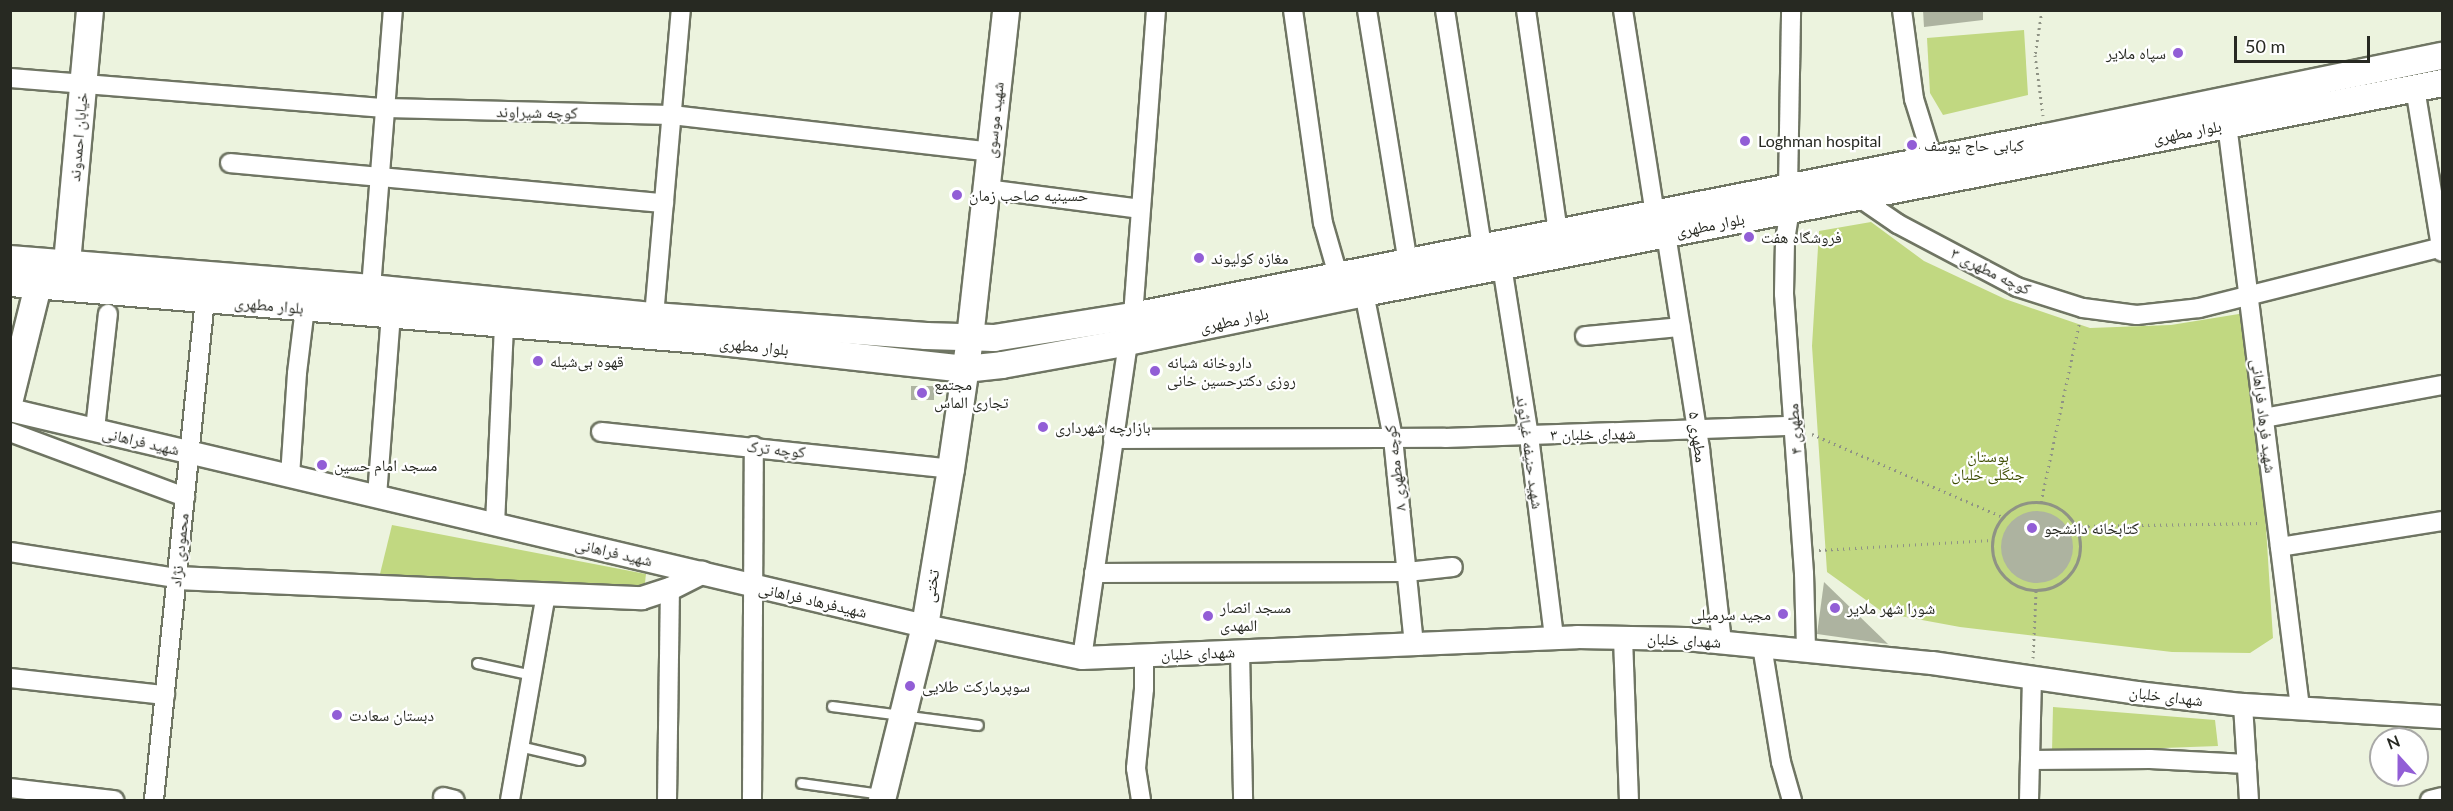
<!DOCTYPE html>
<meta charset="utf-8">
<style>
body{margin:0}
#map{position:relative;width:2453px;height:811px;overflow:hidden;background:#ecf3de;font-family:Lato,"Noto Naskh Arabic",sans-serif}
div>[style]{position:absolute}
[style*='--x']{left:calc(var(--x)*1px);top:calc(var(--y)*1px);width:calc(var(--w)*1px);rotate:calc(var(--a)*1deg)}
.green>*{inset:0;background:#c1d881}
.building>*{inset:0;background:#adb3a0;transform-origin:0 0}
.round{border-radius:50%}
.path>*{height:3px;margin-top:-1.5px;transform-origin:0;background:repeating-linear-gradient(90deg,#8f9385 0 1.5px,transparent 0 6px)}
.path>.ring{margin:-1.5px;padding:0;box-sizing:content-box;background:none;border:3px solid #8f9385;border-radius:50%}
.roads{filter:drop-shadow(2px 0 #6f7563) drop-shadow(-2px 0 #6f7563) drop-shadow(0 2px #6f7563) drop-shadow(0 -2px #6f7563)}
.service>*{height:9px;margin:-4.5px;padding:0 4.5px;transform-origin:4.5px;border-radius:4.5px;background:#fff}
.minor>*{height:18px;margin:-9px;padding:0 9px;transform-origin:9px;border-radius:9px;background:#fff}
.tertiary>*{height:22px;margin:-11px;padding:0 11px;transform-origin:11px;border-radius:11px;background:#fff}
.secondary>*{height:26px;margin:-13px;padding:0 13px;transform-origin:13px;border-radius:13px;background:#fff}
.dots>*{width:16px;height:16px;translate:-50% -50%;box-sizing:border-box;border:3px solid #fff;border-radius:50%}
span{translate:-50% -50%;white-space:nowrap;text-align:center;line-height:1.15;-webkit-text-stroke:4.5px #fff;paint-order:stroke}
.poi-label{font-size:16px;color:#272922}
.right{translate:-100% -50%;text-align:right}
.left{translate:0 -50%;text-align:left}
.street-label{font-size:16px;color:#272922}
.park-label{font-size:16px;color:#3d4c00}
.frame{position:absolute;inset:0;border:12px solid #272922;pointer-events:none}
.north{position:absolute;left:2369px;top:727px;width:60px;height:60px;box-sizing:border-box;background:#fff;border:2px solid #a9a9a7;border-radius:50%;rotate:339deg;font-size:16px;font-weight:700;line-height:24px;text-align:center;color:#272922}
.north::after{content:'';display:block;margin:auto;width:21px;height:27px;background:#925ed6;clip-path:polygon(50% 0,100% 100%,50% 72%,0 100%)}
.scale{position:absolute;left:2234px;top:36px;width:136px;height:27px;box-sizing:border-box;border:3px solid #272922;border-top:0;padding-left:8px;font-size:18px;line-height:21px;white-space:nowrap;color:#272922;-webkit-text-stroke:4px #fff;paint-order:stroke}
</style>
<div id="map">
<div class="green">
<i style="clip-path:polygon(2024px 30px,2028px 95px,1943px 115px,1930px 93px,1927px 38px)"></i>
<i style="clip-path:polygon(1871px 222px,1924px 261px,2005px 299px,2090px 328px,2171px 325px,2245px 313px,2260px 433px,2273px 638px,2250px 653px,2172px 652px,1960px 627px,1884px 613px,1827px 572px,1812px 346px,1819px 231px)"></i>
<i style="clip-path:polygon(392px 525px,646px 574px,644px 591px,379px 578px)"></i>
<i style="clip-path:polygon(2053px 707px,2215px 720px,2218px 746px,2052px 752px)"></i>
</div>
<div class="building">
<i style="clip-path:polygon(1923px 10px,1983px 10px,1983px 20px,1924px 27px)"></i>
<i style="left:911px;top:386px;width:23px;height:14px"></i>
<i class="round" style="left:2001px;top:511px;width:72px;height:72px"></i>
<i style="clip-path:polygon(1824px 582px,1888px 644px,1817px 634px)"></i>
</div>
<div class="path">
<i style="--x:2042;--y:10;--w:46;--a:98.8"></i>
<i style="--x:2035;--y:55;--w:61;--a:82.4"></i>
<i style="--x:1812;--y:434;--w:208;--a:23.5"></i>
<i class="ring" style="left:1992px;top:502px;width:85px;height:85px"></i>
<i style="--x:2041;--y:502;--w:182;--a:-77.9"></i>
<i style="--x:2076;--y:526;--w:184;--a:-0.9"></i>
<i style="--x:1819;--y:550;--w:173;--a:-3.3"></i>
<i style="--x:2033;--y:658;--w:67;--a:-87.4"></i>
</div>
<div class="roads">
<div class="service">
<i style="--x:477;--y:663;--w:56;--a:12.3"></i>
<i style="--x:832;--y:706;--w:147;--a:7.4"></i>
<i style="--x:519;--y:746;--w:62;--a:13.1"></i>
<i style="--x:801;--y:783;--w:81;--a:7.8"></i>
</div>
<div class="minor">
<i style="--x:1293;--y:10;--w:215;--a:82"></i>
<i style="--x:1323;--y:223;--w:54;--a:73.9"></i>
<i style="--x:1367;--y:10;--w:255;--a:80.8"></i>
<i style="--x:1445;--y:10;--w:240;--a:81.1"></i>
<i style="--x:1526;--y:10;--w:225;--a:81.8"></i>
<i style="--x:1623;--y:10;--w:206;--a:81.1"></i>
<i style="--x:1902;--y:10;--w:90;--a:82.3"></i>
<i style="--x:1914;--y:99;--w:64;--a:72.7"></i>
<i style="--x:10;--y:78;--w:376;--a:4.6"></i>
<i style="--x:385;--y:108;--w:287;--a:1.4"></i>
<i style="--x:672;--y:115;--w:320;--a:6.6"></i>
<i style="--x:2415;--y:88;--w:166;--a:80.7"></i>
<i style="--x:2227;--y:124;--w:589;--a:82.87"></i>
<i style="--x:230;--y:163;--w:436;--a:5.3"></i>
<i style="--x:1788;--y:188;--w:178;--a:-89"></i>
<i style="--x:987;--y:189;--w:154;--a:7.4"></i>
<i style="--x:1852;--y:198;--w:11;--a:10"></i>
<i style="--x:1863;--y:200;--w:42;--a:34.4"></i>
<i style="--x:1898;--y:224;--w:135;--a:27.9"></i>
<i style="--x:2017;--y:287;--w:69;--a:17.7"></i>
<i style="--x:2083;--y:308;--w:54;--a:7.4"></i>
<i style="--x:2137;--y:315;--w:62;--a:-6.4"></i>
<i style="--x:2199;--y:308;--w:251;--a:-14.1"></i>
<i style="--x:1790;--y:209;--w:32;--a:99"></i>
<i style="--x:1785;--y:241;--w:53;--a:91.1"></i>
<i style="--x:1784;--y:294;--w:280;--a:85.9"></i>
<i style="--x:1804;--y:573;--w:76;--a:88.5"></i>
<i style="--x:1666;--y:234;--w:218;--a:81"></i>
<i style="--x:1700;--y:449;--w:194;--a:83.5"></i>
<i style="--x:1502;--y:266;--w:172;--a:81"></i>
<i style="--x:1529;--y:436;--w:204;--a:82.9"></i>
<i style="--x:371;--y:288;--w:279;--a:-85.5"></i>
<i style="--x:1364;--y:293;--w:148;--a:78.7"></i>
<i style="--x:1393;--y:438;--w:208;--a:84.2"></i>
<i style="--x:654;--y:316;--w:307;--a:-85"></i>
<i style="--x:1133;--y:316;--w:307;--a:-85.7"></i>
<i style="--x:1585;--y:336;--w:96;--a:-5.4"></i>
<i style="--x:2264;--y:418;--w:181;--a:-10.5"></i>
<i style="--x:95;--y:429;--w:116;--a:-83.6"></i>
<i style="--x:10;--y:432;--w:187;--a:20.4"></i>
<i style="--x:601;--y:432;--w:352;--a:6"></i>
<i style="--x:1113;--y:439;--w:332;--a:-0.2"></i>
<i style="--x:1445;--y:438;--w:348;--a:-2"></i>
<i style="--x:290;--y:476;--w:103;--a:-86.1"></i>
<i style="--x:297;--y:373;--w:65;--a:-83"></i>
<i style="--x:377;--y:496;--w:182;--a:-85.6"></i>
<i style="--x:495;--y:524;--w:199;--a:-87.4"></i>
<i style="--x:2280;--y:547;--w:164;--a:-9.1"></i>
<i style="--x:10;--y:552;--w:168;--a:8.9"></i>
<i style="--x:1094;--y:573;--w:313;--a:-0.2"></i>
<i style="--x:1407;--y:572;--w:46;--a:-6.2"></i>
<i style="--x:1623;--y:638;--w:162;--a:87.9"></i>
<i style="--x:1762;--y:646;--w:118;--a:80.7"></i>
<i style="--x:1781;--y:762;--w:40;--a:74"></i>
<i style="--x:1240;--y:651;--w:149;--a:88.8"></i>
<i style="--x:1082;--y:658;--w:319;--a:-81.7"></i>
<i style="--x:10;--y:678;--w:156;--a:6.3"></i>
<i style="--x:2243;--y:705;--w:95;--a:86.4"></i>
<i style="--x:2030;--y:760;--w:120;--a:-0.5"></i>
<i style="--x:2150;--y:759;--w:97;--a:3"></i>
<i style="--x:10;--y:788;--w:105;--a:6.6"></i>
<i style="--x:443;--y:797;--w:12;--a:14"></i>
<i style="--x:154;--y:800;--w:504;--a:-84.19"></i>
<i style="--x:510;--y:800;--w:209;--a:-80.1"></i>
<i style="--x:667;--y:800;--w:211;--a:-89.2"></i>
<i style="--x:752;--y:800;--w:354;--a:-89.7"></i>
<i style="--x:1141;--y:800;--w:32;--a:-99"></i>
<i style="--x:1136;--y:768;--w:79;--a:-84.2"></i>
<i style="--x:1144;--y:689;--w:35;--a:-90"></i>
<i style="--x:2029;--y:800;--w:122;--a:-88.6"></i>
<i style="--x:2430;--y:800;--w:12;--a:-14"></i>
</div>
<div class="tertiary">
<i style="--x:10;--y:410;--w:940;--a:13.28"></i>
<i style="--x:925;--y:626;--w:160;--a:11.5"></i>
<i style="--x:1082;--y:658;--w:495;--a:-2.4"></i>
<i style="--x:1577;--y:637;--w:109;--a:1.1"></i>
<i style="--x:1686;--y:639;--w:247;--a:5.6"></i>
<i style="--x:1932;--y:663;--w:207;--a:8.3"></i>
<i style="--x:2137;--y:693;--w:107;--a:6.5"></i>
<i style="--x:2243;--y:705;--w:199;--a:3.5"></i>
<i style="--x:176;--y:578;--w:466;--a:2.5"></i>
<i style="--x:642;--y:598;--w:29;--a:-18"></i>
<i style="--x:670;--y:589;--w:36;--a:-27"></i>
</div>
<div class="secondary">
<i style="--x:10;--y:259;--w:362;--a:4.6"></i>
<i style="--x:371;--y:288;--w:284;--a:5.7"></i>
<i style="--x:654;--y:316;--w:273;--a:4.2"></i>
<i style="--x:926;--y:336;--w:68;--a:1.7"></i>
<i style="--x:994;--y:338;--w:141;--a:-9"></i>
<i style="--x:1133;--y:316;--w:930;--a:-11.09"></i>
<i style="--x:2046;--y:137;--w:404;--a:-11.6"></i>
<i style="--x:10;--y:283;--w:704;--a:4.72"></i>
<i style="--x:712;--y:341;--w:255;--a:6.3"></i>
<i style="--x:965;--y:369;--w:37;--a:-6"></i>
<i style="--x:1002;--y:365;--w:128;--a:-10.3"></i>
<i style="--x:1128;--y:342;--w:241;--a:-11.7"></i>
<i style="--x:1364;--y:293;--w:1098;--a:-11.02"></i>
<i style="--x:10;--y:399;--w:116;--a:-76.1"></i>
<i style="--x:38;--y:286;--w:37;--a:-38"></i>
<i style="--x:67;--y:263;--w:254;--a:-84.8"></i>
<i style="--x:882;--y:800;--w:179;--a:-76.1"></i>
<i style="--x:925;--y:626;--w:159;--a:-80.6"></i>
<i style="--x:951;--y:469;--w:132;--a:-81.7"></i>
<i style="--x:970;--y:338;--w:330;--a:-83.7"></i>
</div>
</div>
<div class="dots">
<i style="left:2178px;top:53px;background:#925ed6"></i>
<i style="left:1745px;top:141px;background:#925ed6"></i>
<i style="left:1912px;top:145px;background:#925ed6"></i>
<i style="left:957px;top:195px;background:#925ed6"></i>
<i style="left:1749px;top:237px;background:#925ed6"></i>
<i style="left:1199px;top:258px;background:#925ed6"></i>
<i style="left:538px;top:361px;background:#925ed6"></i>
<i style="left:1155px;top:371px;background:#925ed6"></i>
<i style="left:922px;top:393px;background:#925ed6"></i>
<i style="left:1043px;top:427px;background:#925ed6"></i>
<i style="left:322px;top:465px;background:#925ed6"></i>
<i style="left:2032px;top:528px;background:#925ed6"></i>
<i style="left:1835px;top:608px;background:#925ed6"></i>
<i style="left:1783px;top:614px;background:#925ed6"></i>
<i style="left:1208px;top:616px;background:#925ed6"></i>
<i style="left:910px;top:686px;background:#925ed6"></i>
<i style="left:337px;top:715px;background:#925ed6"></i>
</div>
<div class="poi-label">
<span class="right" style="left:2166px;top:53px">سپاه ملایر</span>
<span class="left" style="left:1758px;top:141px">Loghman hospital</span>
<span class="left" style="left:1924px;top:145px">کبابی حاج یوسف</span>
<span class="left" style="left:969px;top:195px">حسینیه صاحب زمان</span>
<span class="left" style="left:1761px;top:237px">فروشگاه هفت</span>
<span class="left" style="left:1211px;top:258px">مغازه کولیوند</span>
<span class="left" style="left:550px;top:361px">قهوه بی‌شیله</span>
<span class="left" style="left:1167px;top:371px">داروخانه شبانه<br>روزی دکترحسین خانی</span>
<span class="left" style="left:934px;top:393px">مجتمع<br>تجاری الماس</span>
<span class="left" style="left:1055px;top:427px">بازارچه شهرداری</span>
<span class="left" style="left:334px;top:465px">مسجد امام حسین</span>
<span class="left" style="left:2044px;top:528px">کتابخانه دانشجو</span>
<span class="left" style="left:1220px;top:616px">مسجد انصار<br>المهدی</span>
<span class="left" style="left:1847px;top:608px">شورا شهر ملایر</span>
<span class="right" style="left:1771px;top:614px">مجید سرمیلی</span>
<span class="left" style="left:922px;top:686px">سوپرمارکت طلایی</span>
<span class="left" style="left:349px;top:715px">دبستان سعادت</span>
</div>
<div class="street-label">
<span style="left:537px;top:112px;rotate:1deg">کوچه شیراوند</span>
<span style="left:994px;top:120px;rotate:-84deg">شهید موسوی</span>
<span style="left:2187px;top:132px;rotate:-11deg">بلوار مطهری</span>
<span style="left:78px;top:137px;rotate:-85deg">خیابان احمدوند</span>
<span style="left:1710px;top:225px;rotate:-11deg">بلوار مطهری</span>
<span style="left:1991px;top:271px;rotate:26deg">کوچه مطهری ۳</span>
<span style="left:269px;top:305px;rotate:5deg">بلوار مطهری</span>
<span style="left:1234px;top:320px;rotate:-12deg">بلوار مطهری</span>
<span style="left:754px;top:346px;rotate:6deg">بلوار مطهری</span>
<span style="left:2264px;top:416px;rotate:83deg">شهید فرهاد فراهانی</span>
<span style="left:1794px;top:429px;rotate:-94deg">مطهری ۴</span>
<span style="left:1593px;top:434px;rotate:-1deg">شهدای خلبان ۳</span>
<span style="left:1698px;top:437px;rotate:82deg">مطهری ۵</span>
<span style="left:141px;top:441px;rotate:13deg">شهید فراهانی</span>
<span style="left:776px;top:449px;rotate:6deg">کوچه ترک</span>
<span style="left:1530px;top:452px;rotate:82deg">شهید حنیفه غیاثوند</span>
<span style="left:1395px;top:468px;rotate:-97deg">کوچه مطهری ۸</span>
<span style="left:179px;top:550px;rotate:-84deg">محمودی نژاد</span>
<span style="left:614px;top:552px;rotate:13deg">شهید فراهانی</span>
<span style="left:931px;top:586px;rotate:-81deg">تختی</span>
<span style="left:813px;top:600px;rotate:13deg">شهیدفرهاد فراهانی</span>
<span style="left:1684px;top:640px;rotate:3deg">شهدای خلبان</span>
<span style="left:1198px;top:653px;rotate:-2deg">شهدای خلبان</span>
<span style="left:2166px;top:696px;rotate:7deg">شهدای خلبان</span>
</div>
<div class="park-label">
<span style="left:1988px;top:465px">بوستان<br>جنگلی خلبان</span>
</div>
<div class="frame"></div>
<div class="north">N</div>
<div class="scale">50 m</div>
</div>
